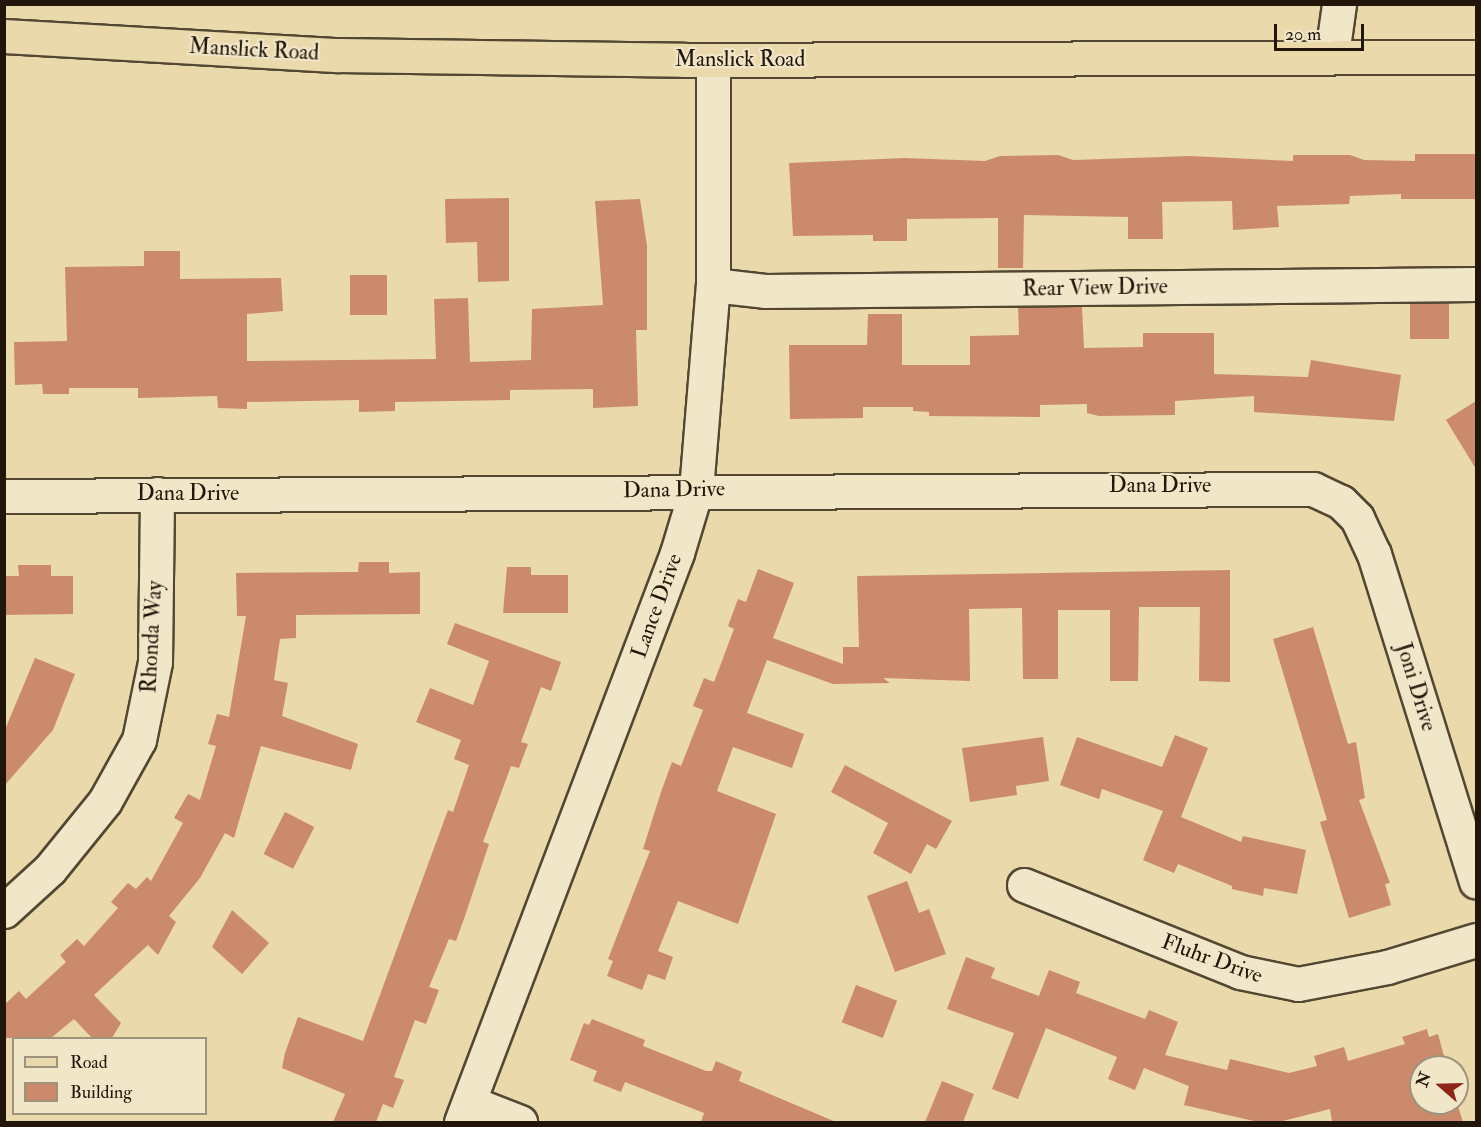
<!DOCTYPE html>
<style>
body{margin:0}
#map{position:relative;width:1481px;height:1127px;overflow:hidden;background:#e9d9ab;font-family:"IM FELL Double Pica",serif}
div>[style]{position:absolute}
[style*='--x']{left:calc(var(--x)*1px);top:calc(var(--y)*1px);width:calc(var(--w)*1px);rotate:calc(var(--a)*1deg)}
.building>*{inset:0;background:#cc8a6c;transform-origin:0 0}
.roads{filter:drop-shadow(2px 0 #534732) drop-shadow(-2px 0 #534732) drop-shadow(0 2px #534732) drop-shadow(0 -2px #534732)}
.minor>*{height:33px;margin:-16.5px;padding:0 16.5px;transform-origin:16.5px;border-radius:16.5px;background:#f1e6c8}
.major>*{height:33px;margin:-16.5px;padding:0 16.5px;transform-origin:16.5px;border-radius:16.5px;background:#e9d9ab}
span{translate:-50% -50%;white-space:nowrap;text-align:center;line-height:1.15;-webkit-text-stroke:4.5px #f1e6c8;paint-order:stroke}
.street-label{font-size:22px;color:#211609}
.frame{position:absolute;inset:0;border:6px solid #211609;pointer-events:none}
.legend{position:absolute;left:12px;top:1037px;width:195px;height:78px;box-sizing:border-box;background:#f1e6c8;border:2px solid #9e937c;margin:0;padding:8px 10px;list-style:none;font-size:18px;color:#211609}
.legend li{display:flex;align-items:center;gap:12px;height:30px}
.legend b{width:30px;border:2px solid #9e937c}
.north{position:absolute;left:1409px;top:1055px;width:60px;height:60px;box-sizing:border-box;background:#f1e6c8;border:2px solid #9e937c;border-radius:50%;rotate:290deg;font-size:16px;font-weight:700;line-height:24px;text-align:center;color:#211609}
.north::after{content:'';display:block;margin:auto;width:21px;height:27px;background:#8f2418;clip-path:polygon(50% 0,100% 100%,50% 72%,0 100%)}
.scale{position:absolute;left:1274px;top:24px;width:90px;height:27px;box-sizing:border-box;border:3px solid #211609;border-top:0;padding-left:8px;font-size:18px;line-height:21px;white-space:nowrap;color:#211609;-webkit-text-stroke:4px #f1e6c8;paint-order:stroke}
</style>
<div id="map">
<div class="building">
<i style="clip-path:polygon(1415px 154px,1476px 154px,1476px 199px,1401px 199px,1401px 194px,1350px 196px,1349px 204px,1277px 206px,1279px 227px,1233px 230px,1232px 201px,1162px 202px,1163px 239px,1128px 239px,1128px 217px,1024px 215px,1023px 268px,998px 268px,998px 218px,907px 219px,907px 241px,873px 241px,873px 235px,793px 236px,789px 163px,904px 158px,985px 161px,1000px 156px,1058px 155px,1073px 160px,1190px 156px,1293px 161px,1293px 155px,1350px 155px,1364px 160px,1415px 161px)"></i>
<i style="clip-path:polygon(509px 198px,509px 281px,478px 282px,477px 242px,446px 243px,445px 199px)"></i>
<i style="clip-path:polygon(640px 199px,647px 246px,647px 330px,636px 330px,638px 406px,593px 408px,593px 389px,510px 390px,510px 400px,395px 402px,395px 411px,359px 412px,359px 400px,247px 402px,247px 409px,218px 408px,217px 396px,138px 398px,138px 388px,69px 388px,69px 394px,43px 394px,42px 384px,15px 385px,14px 342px,67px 341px,65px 267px,144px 266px,144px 251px,180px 251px,180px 279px,281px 278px,283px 311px,247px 314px,247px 361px,436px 359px,434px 299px,468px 298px,470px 362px,531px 360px,532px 309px,603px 305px,595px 201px)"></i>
<i style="left:350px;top:275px;width:37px;height:40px"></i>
<i style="left:1410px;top:303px;width:39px;height:36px"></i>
<i style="clip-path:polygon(1018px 307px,1082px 307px,1084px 348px,1143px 347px,1143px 333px,1214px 333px,1214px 374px,1308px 377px,1311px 360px,1401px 375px,1394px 421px,1254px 412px,1254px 396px,1175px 401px,1175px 415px,1099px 416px,1087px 413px,1087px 404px,1040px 405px,1040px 417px,929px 416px,929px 412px,913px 411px,913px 407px,863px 407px,863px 418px,790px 419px,789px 345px,867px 345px,868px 314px,902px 314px,902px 365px,970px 365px,970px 336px,1019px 335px)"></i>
<i style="clip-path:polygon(1476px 401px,1476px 469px,1446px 420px)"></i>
<i style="clip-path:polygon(359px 562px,389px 562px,389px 573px,420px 572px,420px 614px,296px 615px,296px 638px,280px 639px,274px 680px,288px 683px,282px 716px,358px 744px,351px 770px,261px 746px,234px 838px,225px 833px,200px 878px,169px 916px,176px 922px,158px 955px,148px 945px,94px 995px,121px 1023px,112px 1038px,92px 1038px,74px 1019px,51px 1038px,4px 1038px,4px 1005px,19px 991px,26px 999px,66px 962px,60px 955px,77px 939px,84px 946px,118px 908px,111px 902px,128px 883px,136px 889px,147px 877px,151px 881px,183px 823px,174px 818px,188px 794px,200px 800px,216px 746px,208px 744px,217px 714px,229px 717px,246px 616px,237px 616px,236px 573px,358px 572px)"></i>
<i style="clip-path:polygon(18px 565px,51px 565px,51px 576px,73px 576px,73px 614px,4px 615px,4px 576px,19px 576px)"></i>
<i style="clip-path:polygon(507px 567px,531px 567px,531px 575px,568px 575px,568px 613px,503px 613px)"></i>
<i style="clip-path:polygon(758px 569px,794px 583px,773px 638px,843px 664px,843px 647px,859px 647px,857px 576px,1230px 570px,1230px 682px,1199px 681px,1200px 607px,1139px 607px,1138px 681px,1110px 681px,1110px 610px,1058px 610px,1058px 679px,1023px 679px,1022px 608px,969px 609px,970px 681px,883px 678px,890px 683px,833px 684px,767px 660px,747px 713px,804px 734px,792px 768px,733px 747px,717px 791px,776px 814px,738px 924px,678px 901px,658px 951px,673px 957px,665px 980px,648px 974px,642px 990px,607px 976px,613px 961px,608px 959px,650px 851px,643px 849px,661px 792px,672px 762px,681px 766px,703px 710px,693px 706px,704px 678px,714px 682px,734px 629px,728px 626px,738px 599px,746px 602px)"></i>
<i style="clip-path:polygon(455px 623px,561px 662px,551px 691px,541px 687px,521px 742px,528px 744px,519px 768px,511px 766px,483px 842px,489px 844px,465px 916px,456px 941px,449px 939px,429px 987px,439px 990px,426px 1024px,415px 1020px,394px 1077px,404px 1080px,393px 1108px,383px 1104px,376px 1122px,333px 1122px,345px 1094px,282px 1068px,285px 1053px,298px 1017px,363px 1041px,448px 810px,453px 812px,469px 765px,454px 759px,461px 740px,416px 722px,430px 688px,473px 705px,489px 661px,447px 644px)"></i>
<i style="clip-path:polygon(1313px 627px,1348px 744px,1356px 742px,1365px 798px,1359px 800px,1390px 883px,1385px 884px,1391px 905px,1349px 918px,1320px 822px,1327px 820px,1273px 639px)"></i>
<i style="clip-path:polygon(35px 658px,75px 674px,53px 730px,4px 786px,4px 732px)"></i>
<i style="clip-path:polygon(1175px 735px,1208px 748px,1181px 817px,1241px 842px,1243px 836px,1306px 850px,1297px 894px,1264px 888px,1263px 896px,1232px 889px,1232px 886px,1178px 864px,1174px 873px,1143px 860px,1163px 811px,1102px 789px,1099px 799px,1060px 785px,1077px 737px,1162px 767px)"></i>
<i style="clip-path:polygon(1043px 737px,1049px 781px,1016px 786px,1017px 795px,970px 802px,962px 748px)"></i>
<i style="clip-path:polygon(845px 765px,952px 821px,936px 849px,927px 844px,911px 874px,873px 853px,888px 823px,831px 792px)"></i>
<i style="left:285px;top:812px;width:33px;height:47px;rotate:27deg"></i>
<i style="clip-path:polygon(907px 881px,919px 913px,929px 909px,946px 954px,895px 972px,867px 896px)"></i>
<i style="clip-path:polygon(232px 910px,269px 943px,242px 974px,212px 947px)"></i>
<i style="clip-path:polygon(966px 957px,995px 968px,991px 978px,1039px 996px,1049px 970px,1080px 982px,1076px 993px,1145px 1019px,1149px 1010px,1178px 1022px,1165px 1055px,1227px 1070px,1230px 1059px,1289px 1073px,1317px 1066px,1314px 1056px,1344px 1047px,1348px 1061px,1405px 1044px,1402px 1037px,1427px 1029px,1429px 1037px,1438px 1034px,1447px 1067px,1421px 1067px,1421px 1103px,1457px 1103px,1463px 1122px,1332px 1122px,1330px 1109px,1279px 1122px,1258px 1122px,1184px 1105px,1189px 1086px,1144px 1068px,1135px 1090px,1108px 1079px,1117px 1057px,1046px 1028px,1018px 1099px,992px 1089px,1014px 1033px,947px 1009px)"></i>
<i style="left:856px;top:985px;width:44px;height:40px;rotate:21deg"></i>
<i style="clip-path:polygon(592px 1019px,645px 1040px,643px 1046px,706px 1071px,712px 1071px,716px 1061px,742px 1072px,739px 1081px,836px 1122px,701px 1122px,704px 1113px,625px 1082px,621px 1092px,593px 1081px,597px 1071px,570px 1060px,584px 1023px,589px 1025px)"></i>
<i style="clip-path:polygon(942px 1081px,974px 1094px,963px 1122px,925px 1122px)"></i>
</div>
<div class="roads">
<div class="minor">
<i style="--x:1332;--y:54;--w:50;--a:-82"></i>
<i style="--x:713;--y:285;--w:52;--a:6.6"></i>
<i style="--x:765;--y:291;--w:711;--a:-0.56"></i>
<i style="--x:4;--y:496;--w:1309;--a:-0.31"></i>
<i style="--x:1313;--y:489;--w:31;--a:25"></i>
<i style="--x:1341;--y:502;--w:23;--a:45"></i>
<i style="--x:1357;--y:518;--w:40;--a:65"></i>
<i style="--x:1374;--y:554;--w:343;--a:72.7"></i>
<i style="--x:1024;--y:885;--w:233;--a:21.9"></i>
<i style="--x:1240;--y:972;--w:59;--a:11.7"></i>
<i style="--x:1298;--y:984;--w:91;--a:-10.8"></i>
<i style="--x:1387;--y:967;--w:93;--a:-16.9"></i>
<i style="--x:4;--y:911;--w:62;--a:-42.4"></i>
<i style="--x:50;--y:869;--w:87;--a:-51"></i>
<i style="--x:105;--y:801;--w:70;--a:-60.9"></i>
<i style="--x:139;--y:740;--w:80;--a:-78.4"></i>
<i style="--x:155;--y:662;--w:168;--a:-89.3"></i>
<i style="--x:469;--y:1102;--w:55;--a:21.4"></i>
<i style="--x:461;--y:1122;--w:609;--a:-69.21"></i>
<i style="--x:677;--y:553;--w:66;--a:-73.2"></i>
<i style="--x:696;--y:490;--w:206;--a:-85.3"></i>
<i style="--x:713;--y:285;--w:225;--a:-90"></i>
</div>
<div class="major">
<i style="--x:4;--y:36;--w:335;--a:3.3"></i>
<i style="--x:338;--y:55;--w:346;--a:0.8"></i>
<i style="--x:684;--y:60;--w:792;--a:-0.22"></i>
</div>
</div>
<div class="street-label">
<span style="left:254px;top:50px;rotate:3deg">Manslick Road</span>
<span style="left:740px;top:60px">Manslick Road</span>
<span style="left:1095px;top:288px;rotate:-1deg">Rear View Drive</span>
<span style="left:1160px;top:486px">Dana Drive</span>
<span style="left:674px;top:490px;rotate:-1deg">Dana Drive</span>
<span style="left:188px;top:494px">Dana Drive</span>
<span style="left:657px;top:606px;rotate:-70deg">Lance Drive</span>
<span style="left:152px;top:637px;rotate:-87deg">Rhonda Way</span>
<span style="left:1416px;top:687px;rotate:73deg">Joni Drive</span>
<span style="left:1212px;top:959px;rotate:20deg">Fluhr Drive</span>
</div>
<div class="frame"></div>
<ul class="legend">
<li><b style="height:8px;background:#e9d9ab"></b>Road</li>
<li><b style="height:16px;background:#cc8a6c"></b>Building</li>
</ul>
<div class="north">N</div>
<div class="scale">20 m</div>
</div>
